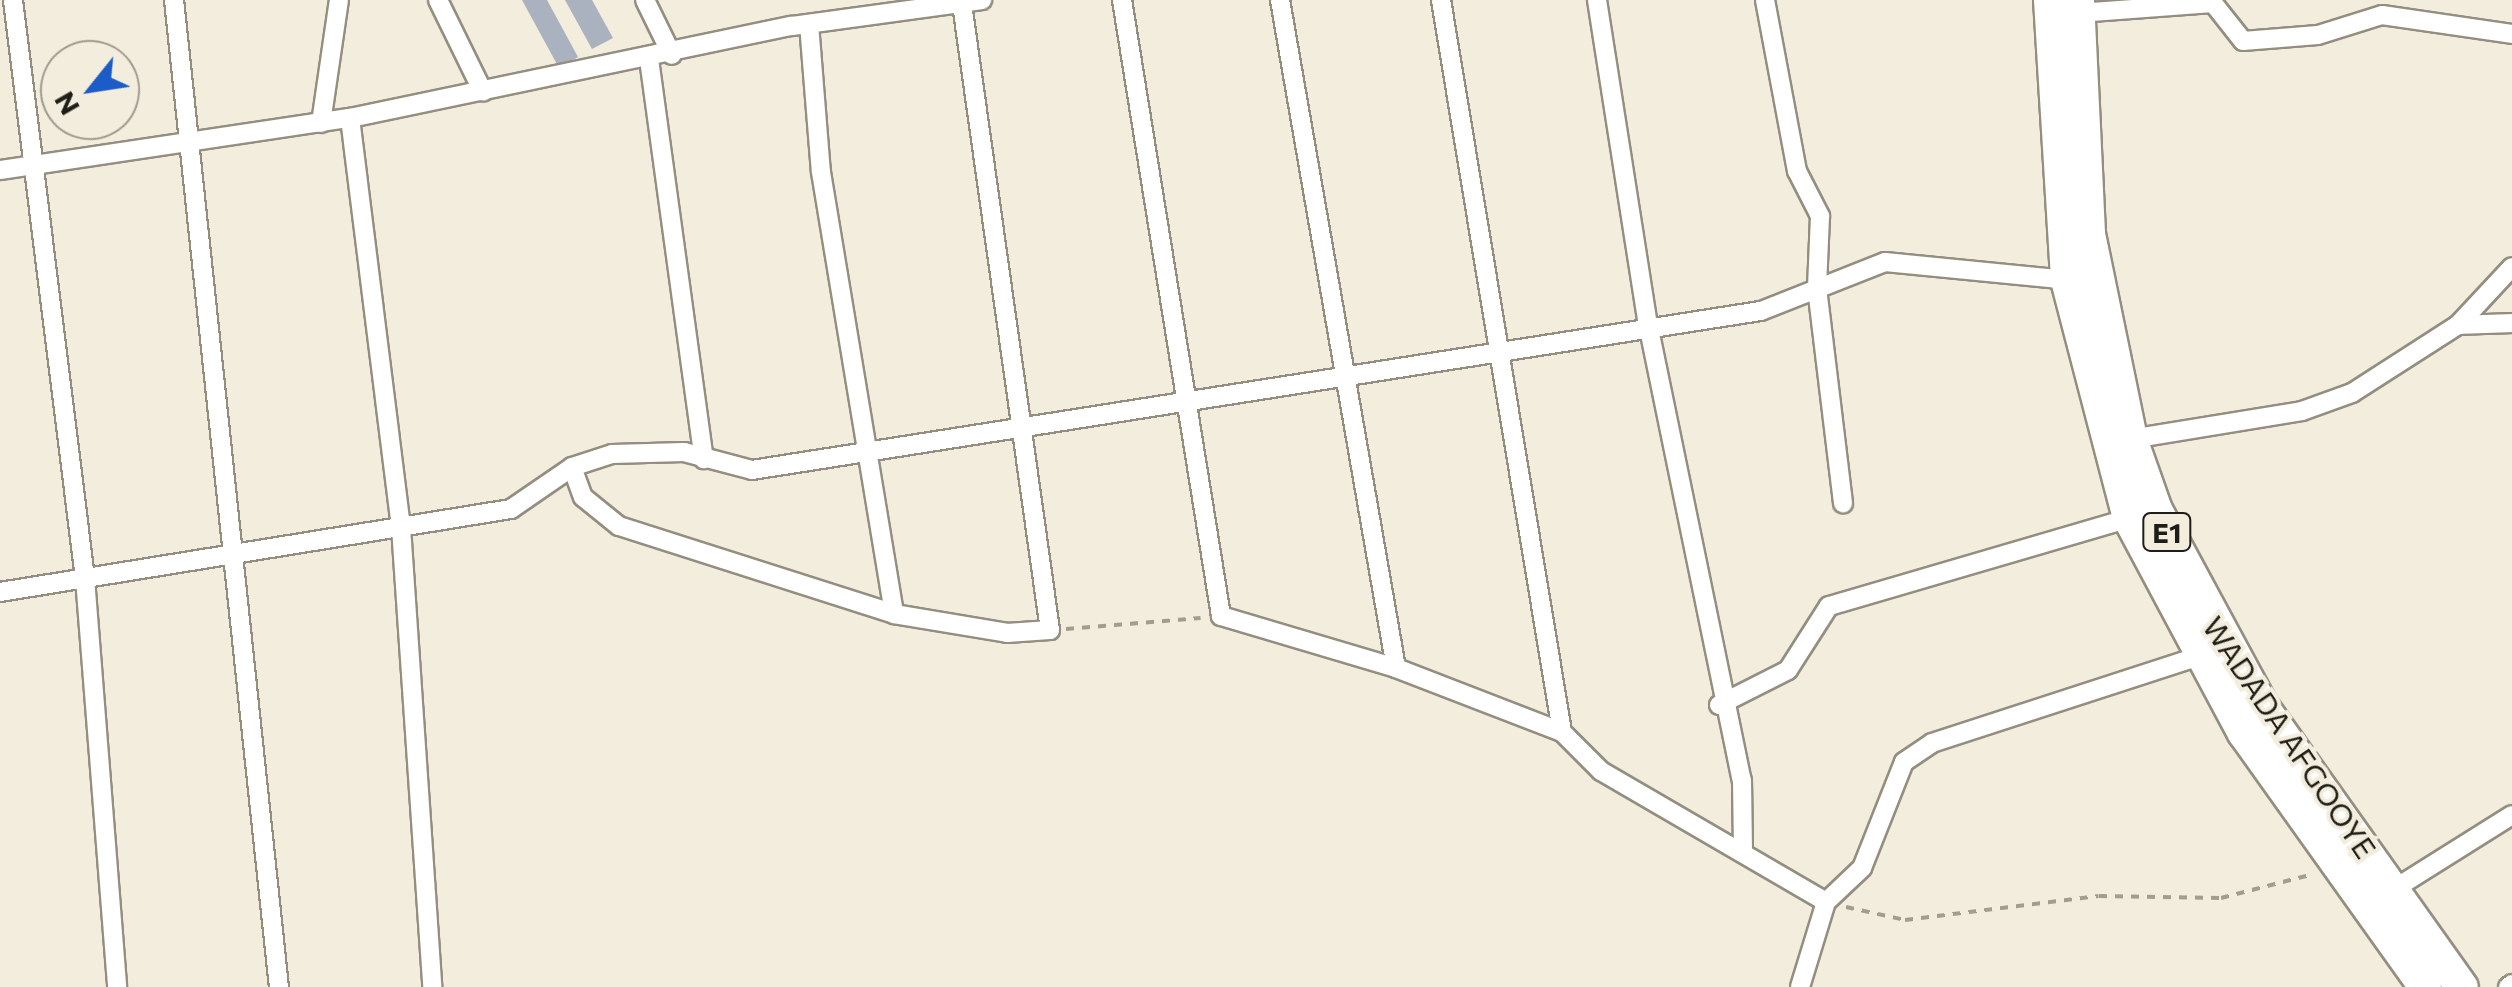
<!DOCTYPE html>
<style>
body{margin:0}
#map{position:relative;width:2512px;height:987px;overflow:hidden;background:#f2eddd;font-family:Commissioner,sans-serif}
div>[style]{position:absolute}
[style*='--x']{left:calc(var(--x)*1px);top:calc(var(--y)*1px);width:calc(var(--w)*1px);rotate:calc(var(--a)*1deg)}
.building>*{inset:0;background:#aab2c0}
.path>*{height:4px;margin-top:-2px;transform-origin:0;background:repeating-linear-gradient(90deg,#a19d91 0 8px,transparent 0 16px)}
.roads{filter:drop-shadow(2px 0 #948e80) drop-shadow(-2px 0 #948e80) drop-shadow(0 2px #948e80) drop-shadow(0 -2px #948e80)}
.street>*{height:18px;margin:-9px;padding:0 9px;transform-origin:9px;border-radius:9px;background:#fff}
.highway>*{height:32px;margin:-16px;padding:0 16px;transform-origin:16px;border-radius:16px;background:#fff}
span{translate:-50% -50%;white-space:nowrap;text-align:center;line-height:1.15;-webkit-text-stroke:8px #f2eddd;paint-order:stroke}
.shield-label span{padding:2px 8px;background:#f2eddd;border:2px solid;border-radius:8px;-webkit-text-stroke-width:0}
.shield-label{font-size:28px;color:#1f1d17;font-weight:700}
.street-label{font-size:30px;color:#1f1d17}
.north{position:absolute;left:40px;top:40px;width:100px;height:100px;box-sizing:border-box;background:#f2eddd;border:2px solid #9e9a8e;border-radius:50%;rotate:240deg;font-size:28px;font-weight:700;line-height:40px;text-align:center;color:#1f1d17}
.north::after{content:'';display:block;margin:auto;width:35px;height:45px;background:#1c5cc8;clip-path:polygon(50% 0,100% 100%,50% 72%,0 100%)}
</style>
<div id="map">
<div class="building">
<i style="clip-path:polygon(522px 0,547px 0,578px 57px,559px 68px)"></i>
<i style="clip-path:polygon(565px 0,592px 0,613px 38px,592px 49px)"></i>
</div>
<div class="path">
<i style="--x:1066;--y:629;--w:135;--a:-4.7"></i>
<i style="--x:1846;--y:907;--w:60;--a:12.4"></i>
<i style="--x:1905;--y:920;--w:195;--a:-7.1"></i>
<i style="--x:2099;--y:896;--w:122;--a:0.9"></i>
<i style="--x:2221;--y:898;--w:92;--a:-14.5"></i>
</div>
<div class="roads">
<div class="street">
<i style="--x:13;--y:0;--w:582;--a:82.9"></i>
<i style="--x:85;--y:578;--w:410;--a:85.5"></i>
<i style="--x:174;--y:0;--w:993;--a:83.93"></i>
<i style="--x:438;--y:0;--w:102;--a:63.9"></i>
<i style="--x:645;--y:0;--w:61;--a:63.9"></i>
<i style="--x:1122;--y:0;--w:624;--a:80.87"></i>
<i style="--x:1221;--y:616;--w:183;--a:16.5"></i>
<i style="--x:1396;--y:668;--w:178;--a:21.1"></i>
<i style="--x:1562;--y:732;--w:55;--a:45"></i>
<i style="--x:1601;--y:771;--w:260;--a:30.2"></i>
<i style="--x:1280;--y:0;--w:678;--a:80.15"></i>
<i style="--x:1441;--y:0;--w:742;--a:80.61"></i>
<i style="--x:1597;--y:0;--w:328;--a:81.1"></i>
<i style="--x:1648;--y:324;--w:466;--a:78.4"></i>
<i style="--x:1742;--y:780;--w:68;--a:89.2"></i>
<i style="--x:1765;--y:0;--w:174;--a:79.4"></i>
<i style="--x:1797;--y:171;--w:51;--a:62.9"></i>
<i style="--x:1820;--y:216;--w:72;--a:92.4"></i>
<i style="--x:1817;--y:288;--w:217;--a:83.1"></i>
<i style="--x:2078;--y:13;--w:135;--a:-4.2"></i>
<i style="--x:2213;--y:3;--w:48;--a:51.7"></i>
<i style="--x:2243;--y:41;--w:75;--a:-4.6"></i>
<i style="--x:2318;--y:35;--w:67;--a:-17.4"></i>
<i style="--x:2382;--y:15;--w:131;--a:8.3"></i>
<i style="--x:809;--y:24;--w:148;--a:85.4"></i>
<i style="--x:821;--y:172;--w:448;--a:80.6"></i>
<i style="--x:649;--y:59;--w:404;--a:82.2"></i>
<i style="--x:350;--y:118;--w:412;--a:82.9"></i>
<i style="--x:401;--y:527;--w:461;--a:86.1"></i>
<i style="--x:321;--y:123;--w:124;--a:-81.7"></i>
<i style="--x:0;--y:170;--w:354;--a:-8.5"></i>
<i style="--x:350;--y:118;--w:451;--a:-11.8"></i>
<i style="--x:792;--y:26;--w:192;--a:-7.8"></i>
<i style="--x:2458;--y:325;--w:54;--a:-2.1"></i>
<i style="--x:2131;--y:439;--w:173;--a:-9.3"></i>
<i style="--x:2302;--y:411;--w:53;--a:-19.8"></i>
<i style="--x:2352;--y:393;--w:126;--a:-32.7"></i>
<i style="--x:2458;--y:325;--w:79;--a:-47"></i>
<i style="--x:572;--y:467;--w:32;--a:70"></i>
<i style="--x:583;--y:497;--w:46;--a:38.9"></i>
<i style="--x:619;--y:526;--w:289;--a:17.7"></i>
<i style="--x:894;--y:614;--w:115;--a:9.5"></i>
<i style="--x:1007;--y:633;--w:43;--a:-4"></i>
<i style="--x:1050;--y:630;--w:632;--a:-98"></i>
<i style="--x:0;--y:592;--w:518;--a:-9.23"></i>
<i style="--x:511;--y:509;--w:74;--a:-34.5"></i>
<i style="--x:572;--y:467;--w:42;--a:-18"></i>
<i style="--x:612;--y:454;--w:72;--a:-1.6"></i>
<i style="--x:684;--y:452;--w:70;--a:14.8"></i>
<i style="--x:752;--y:470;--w:1021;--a:-8.96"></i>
<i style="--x:1761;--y:311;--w:133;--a:-21.6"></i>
<i style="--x:1885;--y:262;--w:183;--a:5.6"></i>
<i style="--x:1719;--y:705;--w:77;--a:-26.9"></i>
<i style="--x:1788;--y:670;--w:76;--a:-57.4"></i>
<i style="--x:1829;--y:606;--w:313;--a:-16.3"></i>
<i style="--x:2394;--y:889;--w:139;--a:-32.1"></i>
<i style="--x:1800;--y:987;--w:89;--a:-73"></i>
<i style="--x:1826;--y:902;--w:50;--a:-43.4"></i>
<i style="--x:1862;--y:868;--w:114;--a:-68.4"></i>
<i style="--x:1904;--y:762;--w:34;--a:-34"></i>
<i style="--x:1932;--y:743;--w:279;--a:-18"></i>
<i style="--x:2508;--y:987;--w:5;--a:-37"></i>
</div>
<div class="highway">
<i style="--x:2050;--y:0;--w:281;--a:86.5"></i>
<i style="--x:2067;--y:280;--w:246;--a:75.4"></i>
<i style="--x:2129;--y:518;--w:244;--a:61.9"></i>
<i style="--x:2244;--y:733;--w:312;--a:54.5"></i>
<i style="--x:2078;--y:0;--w:234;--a:87.3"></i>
<i style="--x:2089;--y:234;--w:209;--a:78.4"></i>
<i style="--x:2131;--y:439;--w:75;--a:70.6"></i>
<i style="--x:2156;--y:510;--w:223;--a:61.6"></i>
<i style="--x:2262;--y:706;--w:345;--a:54.6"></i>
</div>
</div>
<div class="shield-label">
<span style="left:2167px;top:532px">E1</span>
</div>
<div class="street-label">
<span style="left:2290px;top:737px;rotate:56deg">WADADA AFGOOYE</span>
</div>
<div class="north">N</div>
</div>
